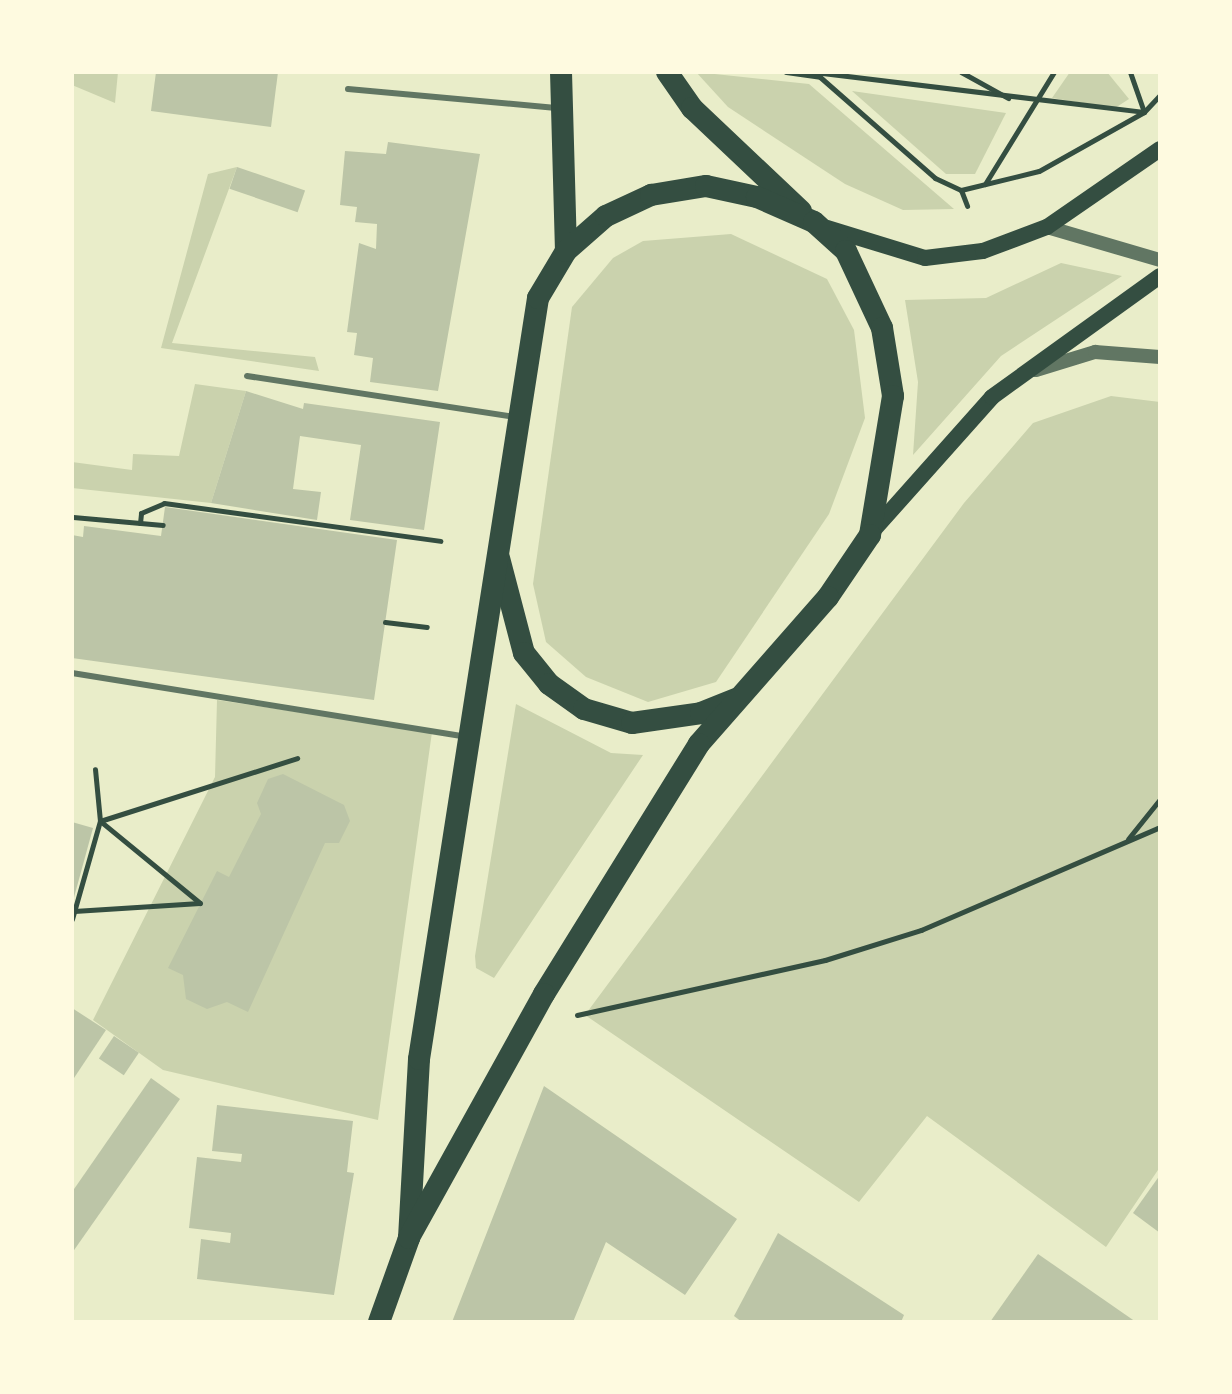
<!DOCTYPE html>
<style>
body{margin:0}
#map{position:relative;width:1232px;height:1394px;overflow:hidden;background:#e9edc9;font-family:"Fira Sans",sans-serif}
div>[style]{position:absolute}
[style*='--x']{left:calc(var(--x)*1px);top:calc(var(--y)*1px);width:calc(var(--w)*1px);rotate:calc(var(--a)*1deg)}
.green>*{inset:0;background:#cad2ad}
.building>*{inset:0;background:#bcc5a7;transform-origin:0 0}
.path>*{height:5px;margin:-2.5px;padding:0 2.5px;transform-origin:2.5px;border-radius:2.5px;background:#344e41}
.service>*{height:6px;margin:-3px;padding:0 3px;transform-origin:3px;border-radius:3px;background:#617663}
.tertiary>*{height:14px;margin:-7px;padding:0 7px;transform-origin:7px;border-radius:7px;background:#617663}
.secondary>*{height:16px;margin:-8px;padding:0 8px;transform-origin:8px;border-radius:8px;background:#344e41}
.trunk>*{height:22px;margin:-11px;padding:0 11px;transform-origin:11px;border-radius:11px;background:#344e41}
span{translate:-50% -50%;white-space:nowrap;text-align:center;line-height:1.15;-webkit-text-stroke:8px #fefae0;paint-order:stroke}
.frame{position:absolute;inset:0;border:74px solid #fefae0;pointer-events:none}
</style>
<div id="map">
<div class="green">
<i style="clip-path:polygon(73px 72px,118px 72px,115px 103px,72px 85px)"></i>
<i style="clip-path:polygon(696px 72px,809px 84px,954px 209px,903px 210px,845px 184px,728px 107px)"></i>
<i style="clip-path:polygon(1070px 72px,1107px 72px,1129px 99px,1115px 108px,1052px 98px)"></i>
<i style="clip-path:polygon(852px 91px,1006px 113px,975px 174px,946px 174px)"></i>
<i style="clip-path:polygon(237px 167px,172px 343px,315px 357px,319px 371px,161px 348px,208px 174px)"></i>
<i style="clip-path:polygon(731px 234px,827px 279px,854px 330px,865px 418px,829px 514px,716px 682px,648px 702px,586px 677px,546px 642px,533px 584px,572px 307px,613px 258px,643px 241px)"></i>
<i style="clip-path:polygon(1061px 263px,1122px 276px,1001px 356px,913px 455px,918px 382px,905px 300px,986px 298px)"></i>
<i style="clip-path:polygon(195px 384px,246px 391px,211px 503px,72px 488px,72px 462px,132px 470px,133px 454px,179px 456px)"></i>
<i style="clip-path:polygon(1111px 396px,1160px 402px,1160px 1167px,1106px 1247px,927px 1116px,859px 1202px,585px 1015px,964px 503px,1033px 423px)"></i>
<i style="clip-path:polygon(217px 700px,432px 732px,378px 1120px,163px 1070px,93px 1020px,215px 777px)"></i>
<i style="clip-path:polygon(516px 704px,611px 753px,643px 755px,494px 978px,476px 968px,475px 956px)"></i>
</div>
<div class="building">
<i style="clip-path:polygon(156px 72px,278px 72px,271px 127px,151px 111px)"></i>
<i style="clip-path:polygon(388px 142px,480px 154px,438px 391px,370px 382px,373px 358px,354px 355px,357px 333px,347px 332px,359px 243px,376px 249px,377px 224px,355px 222px,357px 207px,340px 205px,345px 151px,386px 154px)"></i>
<i style="left:237px;top:167px;width:72px;height:23px;rotate:19deg"></i>
<i style="clip-path:polygon(246px 391px,303px 409px,304px 403px,440px 422px,424px 530px,350px 520px,361px 445px,300px 436px,293px 489px,321px 492px,317px 520px,211px 503px)"></i>
<i style="clip-path:polygon(165px 507px,397px 540px,374px 700px,72px 658px,72px 535px,83px 537px,84px 526px,161px 536px)"></i>
<i style="clip-path:polygon(283px 774px,344px 805px,350px 821px,339px 843px,325px 843px,248px 1012px,227px 1002px,207px 1009px,186px 999px,183px 975px,168px 968px,217px 871px,229px 877px,261px 814px,257px 803px,268px 779px)"></i>
<i style="clip-path:polygon(72px 822px,93px 828px,73px 901px,72px 901px)"></i>
<i style="clip-path:polygon(72px 1008px,106px 1030px,72px 1081px)"></i>
<i style="left:114px;top:1036px;width:30px;height:27px;rotate:34deg"></i>
<i style="clip-path:polygon(151px 1078px,180px 1099px,72px 1253px,72px 1192px)"></i>
<i style="clip-path:polygon(544px 1086px,737px 1219px,685px 1295px,606px 1242px,573px 1322px,452px 1322px)"></i>
<i style="clip-path:polygon(217px 1105px,353px 1121px,347px 1172px,354px 1173px,334px 1295px,197px 1279px,201px 1239px,230px 1243px,231px 1233px,189px 1228px,197px 1157px,241px 1162px,242px 1154px,212px 1151px)"></i>
<i style="clip-path:polygon(1160px 1175px,1160px 1233px,1133px 1213px)"></i>
<i style="clip-path:polygon(778px 1233px,904px 1315px,901px 1322px,742px 1322px,734px 1316px)"></i>
<i style="clip-path:polygon(1038px 1254px,1136px 1322px,990px 1322px)"></i>
</div>
<div class="path">
<i style="--x:786;--y:72;--w:34;--a:8"></i>
<i style="--x:820;--y:77;--w:153;--a:41.3"></i>
<i style="--x:935;--y:178;--w:29;--a:25"></i>
<i style="--x:961;--y:190;--w:80;--a:-13.7"></i>
<i style="--x:1039;--y:171;--w:120;--a:-29.3"></i>
<i style="--x:1144;--y:112;--w:23;--a:-47"></i>
<i style="--x:814;--y:72;--w:332;--a:6.9"></i>
<i style="--x:1144;--y:112;--w:42;--a:-109.3"></i>
<i style="--x:961;--y:72;--w:54;--a:29"></i>
<i style="--x:985;--y:184;--w:132;--a:-58.4"></i>
<i style="--x:961;--y:190;--w:17;--a:69"></i>
<i style="--x:73;--y:517;--w:90;--a:5.1"></i>
<i style="--x:140;--y:523;--w:10;--a:-84"></i>
<i style="--x:141;--y:513;--w:25;--a:-23"></i>
<i style="--x:164;--y:503;--w:279;--a:7.8"></i>
<i style="--x:385;--y:622;--w:42;--a:6.8"></i>
<i style="--x:1128;--y:839;--w:51;--a:-51.3"></i>
<i style="--x:74;--y:911;--w:126;--a:-3.6"></i>
<i style="--x:200;--y:903;--w:129;--a:-140.6"></i>
<i style="--x:100;--y:821;--w:207;--a:-17.7"></i>
<i style="--x:72;--y:919;--w:102;--a:-74.1"></i>
<i style="--x:100;--y:821;--w:52;--a:-95.5"></i>
<i style="--x:577;--y:1015;--w:254;--a:-12.5"></i>
<i style="--x:825;--y:960;--w:101;--a:-17.4"></i>
<i style="--x:921;--y:930;--w:260;--a:-23.3"></i>
</div>
<div class="service">
<i style="--x:348;--y:89;--w:209;--a:5.2"></i>
<i style="--x:247;--y:376;--w:271;--a:8.7"></i>
<i style="--x:72;--y:673;--w:396;--a:9.2"></i>
</div>
<div class="tertiary">
<i style="--x:1047;--y:227;--w:118;--a:16.3"></i>
<i style="--x:1036;--y:370;--w:62;--a:-17"></i>
<i style="--x:1095;--y:352;--w:65;--a:4.4"></i>
</div>
<div class="secondary">
<i style="--x:827;--y:228;--w:102;--a:17"></i>
<i style="--x:925;--y:258;--w:58;--a:-6.9"></i>
<i style="--x:983;--y:251;--w:68;--a:-20.6"></i>
<i style="--x:1047;--y:227;--w:137;--a:-34.6"></i>
<i style="--x:871;--y:533;--w:182;--a:-48.3"></i>
<i style="--x:992;--y:397;--w:207;--a:-35.8"></i>
</div>
<div class="trunk">
<i style="--x:561;--y:72;--w:179;--a:88.4"></i>
<i style="--x:667;--y:72;--w:44;--a:55.2"></i>
<i style="--x:692;--y:108;--w:150;--a:43.4"></i>
<i style="--x:499;--y:558;--w:98;--a:75.3"></i>
<i style="--x:524;--y:653;--w:40;--a:51"></i>
<i style="--x:549;--y:684;--w:43;--a:35.5"></i>
<i style="--x:584;--y:709;--w:50;--a:16.3"></i>
<i style="--x:632;--y:723;--w:70;--a:-8.2"></i>
<i style="--x:701;--y:713;--w:37;--a:-22"></i>
<i style="--x:379;--y:1322;--w:89;--a:-70.3"></i>
<i style="--x:409;--y:1238;--w:179;--a:-86.8"></i>
<i style="--x:419;--y:1059;--w:770;--a:-81.11"></i>
<i style="--x:538;--y:298;--w:55;--a:-59.2"></i>
<i style="--x:566;--y:251;--w:53;--a:-41.2"></i>
<i style="--x:606;--y:216;--w:50;--a:-25"></i>
<i style="--x:651;--y:195;--w:56;--a:-9.3"></i>
<i style="--x:706;--y:186;--w:52;--a:12.2"></i>
<i style="--x:757;--y:197;--w:62;--a:23.7"></i>
<i style="--x:814;--y:222;--w:43;--a:42.2"></i>
<i style="--x:846;--y:251;--w:85;--a:64.9"></i>
<i style="--x:882;--y:328;--w:69;--a:80.8"></i>
<i style="--x:893;--y:396;--w:141;--a:99.4"></i>
<i style="--x:870;--y:535;--w:75;--a:124.1"></i>
<i style="--x:828;--y:597;--w:196;--a:131.3"></i>
<i style="--x:699;--y:744;--w:294;--a:121.8"></i>
<i style="--x:544;--y:994;--w:279;--a:119"></i>
</div>
<div class="frame"></div>
</div>
